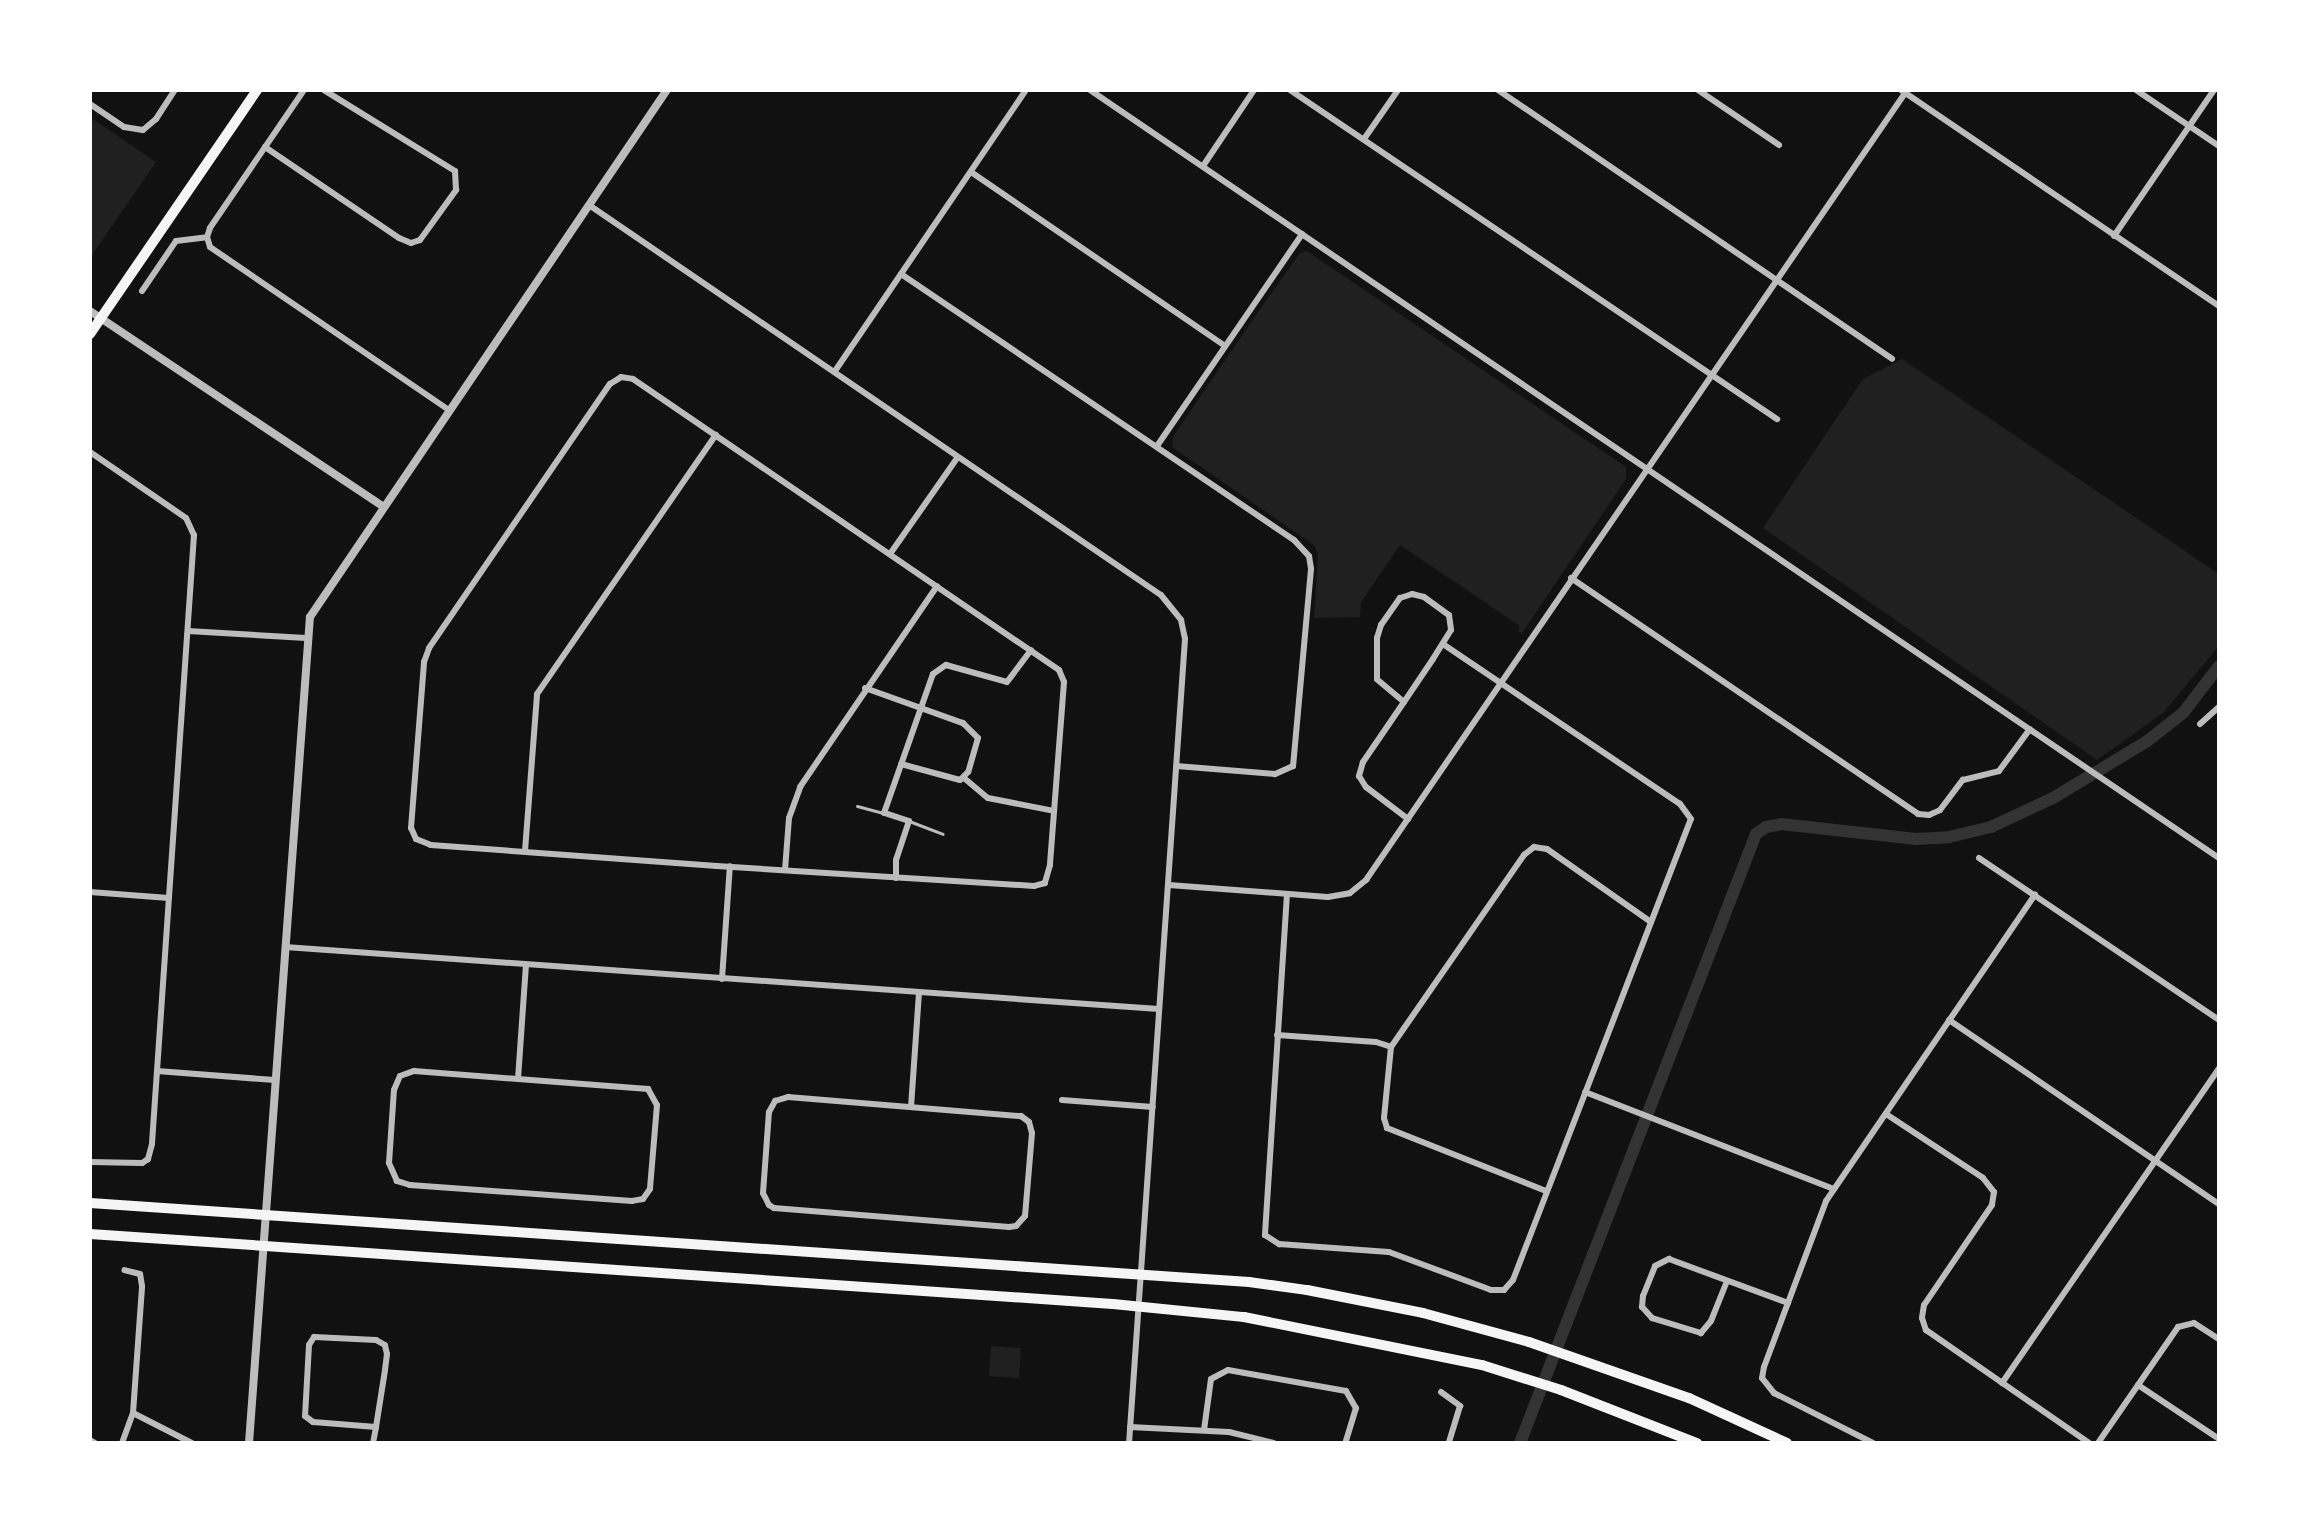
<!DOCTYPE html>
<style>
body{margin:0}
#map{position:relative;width:2309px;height:1533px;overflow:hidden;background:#111;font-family:"Source Sans 3",sans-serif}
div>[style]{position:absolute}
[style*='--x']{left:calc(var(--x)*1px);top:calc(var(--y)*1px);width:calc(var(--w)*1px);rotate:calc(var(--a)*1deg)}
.green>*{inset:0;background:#202020;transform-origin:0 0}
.canal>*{height:12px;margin:-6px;padding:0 6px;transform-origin:6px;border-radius:6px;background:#333}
.service>*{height:3px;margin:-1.5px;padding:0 1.5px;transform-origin:1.5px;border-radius:1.5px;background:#bcbcbc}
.minor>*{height:6px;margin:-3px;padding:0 3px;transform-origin:3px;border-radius:3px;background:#bcbcbc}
.tertiary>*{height:8px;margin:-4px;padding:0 4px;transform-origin:4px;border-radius:4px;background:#bcbcbc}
.primary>*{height:10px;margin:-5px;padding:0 5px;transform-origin:5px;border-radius:5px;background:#f5f5f5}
span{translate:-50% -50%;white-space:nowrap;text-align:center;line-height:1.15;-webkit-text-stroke:6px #fff;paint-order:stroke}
.frame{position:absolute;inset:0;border:92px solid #fff;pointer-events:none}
</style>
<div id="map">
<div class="green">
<i style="clip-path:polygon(90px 117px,156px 162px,90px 258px)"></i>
<i style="clip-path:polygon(1307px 251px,1626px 467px,1626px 479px,1522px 633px,1518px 631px,1520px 626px,1400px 545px,1361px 602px,1360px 617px,1314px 618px,1318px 554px,1314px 545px,1172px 447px,1173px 437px,1236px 344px,1299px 254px)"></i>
<i style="clip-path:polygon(1902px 359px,2219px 574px,2219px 646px,2163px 713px,2097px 760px,1763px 528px,1863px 379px)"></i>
<i style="left:991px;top:1346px;width:30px;height:30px;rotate:4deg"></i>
</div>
<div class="canal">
<i style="--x:1520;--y:1443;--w:653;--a:-68.82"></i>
<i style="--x:1756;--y:834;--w:12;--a:-35"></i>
<i style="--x:1766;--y:827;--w:15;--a:-11"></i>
<i style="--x:1781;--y:824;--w:136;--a:6.3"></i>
<i style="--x:1916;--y:839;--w:33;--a:-3"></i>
<i style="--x:1949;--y:837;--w:43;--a:-13.4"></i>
<i style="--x:1991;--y:827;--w:68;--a:-25.1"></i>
<i style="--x:2053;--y:798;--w:109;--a:-31.1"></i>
<i style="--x:2146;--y:742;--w:47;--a:-38.1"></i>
<i style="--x:2183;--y:713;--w:59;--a:-52.5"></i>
</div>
<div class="service">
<i style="--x:857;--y:806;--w:28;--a:15"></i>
<i style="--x:909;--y:821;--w:36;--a:21"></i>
</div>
<div class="minor">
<i style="--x:304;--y:90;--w:167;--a:124.3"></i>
<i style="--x:210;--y:228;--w:9;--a:108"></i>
<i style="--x:207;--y:237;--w:10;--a:73"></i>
<i style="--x:210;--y:247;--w:289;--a:34.3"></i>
<i style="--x:1090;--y:90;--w:1365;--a:34.23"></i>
<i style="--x:1290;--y:90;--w:588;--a:34.04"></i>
<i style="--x:1498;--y:90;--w:477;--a:34.3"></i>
<i style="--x:1698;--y:90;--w:98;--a:34.2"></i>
<i style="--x:1901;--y:90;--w:384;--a:34.2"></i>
<i style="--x:2136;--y:90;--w:100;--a:34"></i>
<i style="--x:90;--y:104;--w:41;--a:34.1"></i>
<i style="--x:124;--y:127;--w:19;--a:9"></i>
<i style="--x:143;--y:130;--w:17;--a:-40"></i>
<i style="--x:156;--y:119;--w:35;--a:-57"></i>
<i style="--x:1364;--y:139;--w:60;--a:-55.2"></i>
<i style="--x:265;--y:147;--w:162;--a:34.2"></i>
<i style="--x:399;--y:238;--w:13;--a:23"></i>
<i style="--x:411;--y:243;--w:9;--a:-18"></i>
<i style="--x:420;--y:240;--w:62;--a:-54.2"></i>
<i style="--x:456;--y:190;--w:19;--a:-93"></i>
<i style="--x:455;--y:171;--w:154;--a:-148.3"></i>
<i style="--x:1203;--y:166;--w:92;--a:-56.1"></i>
<i style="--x:971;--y:172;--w:306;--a:34.4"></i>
<i style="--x:589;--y:205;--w:692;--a:34.29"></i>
<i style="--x:1161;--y:595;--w:32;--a:51"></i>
<i style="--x:1181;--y:620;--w:19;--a:78"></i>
<i style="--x:1185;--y:639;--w:806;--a:93.98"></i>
<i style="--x:2114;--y:236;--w:177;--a:-55.6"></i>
<i style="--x:901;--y:274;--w:475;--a:34.1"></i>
<i style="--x:1294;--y:540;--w:22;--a:47"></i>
<i style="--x:1309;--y:556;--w:13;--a:81"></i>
<i style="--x:1311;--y:569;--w:198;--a:95.2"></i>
<i style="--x:1293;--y:766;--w:20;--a:156"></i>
<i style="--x:1275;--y:774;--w:99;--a:-175.4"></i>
<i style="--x:142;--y:291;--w:60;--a:-55.8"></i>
<i style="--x:176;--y:241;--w:31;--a:-7"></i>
<i style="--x:835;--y:371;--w:340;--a:-55.8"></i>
<i style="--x:621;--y:377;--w:12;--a:9"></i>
<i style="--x:633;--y:379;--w:516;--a:34.34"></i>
<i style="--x:1059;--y:670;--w:13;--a:67"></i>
<i style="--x:1064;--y:682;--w:184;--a:94.4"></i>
<i style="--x:1050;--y:865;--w:19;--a:106"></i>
<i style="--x:1045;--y:883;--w:11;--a:165"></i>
<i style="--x:1034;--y:886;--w:318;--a:-176.4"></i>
<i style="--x:717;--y:866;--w:287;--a:-175.8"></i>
<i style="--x:431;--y:845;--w:16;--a:-158"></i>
<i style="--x:416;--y:839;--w:12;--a:-114"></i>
<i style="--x:411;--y:828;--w:167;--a:-85.5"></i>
<i style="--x:424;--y:662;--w:15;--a:-70"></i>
<i style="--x:429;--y:648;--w:320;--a:-55.6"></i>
<i style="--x:610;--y:384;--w:13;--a:-32"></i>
<i style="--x:1157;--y:446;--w:257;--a:-55.6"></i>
<i style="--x:90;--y:452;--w:116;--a:34.5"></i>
<i style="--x:186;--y:518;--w:19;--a:65"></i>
<i style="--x:194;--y:535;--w:610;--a:93.95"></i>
<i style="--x:152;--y:1144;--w:16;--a:105"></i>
<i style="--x:148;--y:1159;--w:7;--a:146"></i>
<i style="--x:142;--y:1163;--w:52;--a:-178.9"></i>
<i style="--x:890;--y:554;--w:118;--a:-55"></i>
<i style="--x:1571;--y:578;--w:420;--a:34.2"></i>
<i style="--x:1918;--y:814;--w:11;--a:5"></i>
<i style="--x:1929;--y:815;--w:12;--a:-24"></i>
<i style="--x:1940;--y:810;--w:38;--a:-53"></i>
<i style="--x:1963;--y:780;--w:37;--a:-14"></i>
<i style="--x:1999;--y:771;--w:52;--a:-53.6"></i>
<i style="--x:188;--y:631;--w:118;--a:3.4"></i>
<i style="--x:865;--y:688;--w:104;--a:19.7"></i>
<i style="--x:963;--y:723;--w:21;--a:45"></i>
<i style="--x:978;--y:738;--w:35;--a:106"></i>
<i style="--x:968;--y:772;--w:11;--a:135"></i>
<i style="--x:960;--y:780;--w:61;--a:-164.8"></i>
<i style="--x:1404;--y:702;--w:35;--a:-140"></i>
<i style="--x:1377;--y:679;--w:41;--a:-90"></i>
<i style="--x:1377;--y:638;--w:14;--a:-73"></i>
<i style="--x:1381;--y:625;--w:33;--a:-55"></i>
<i style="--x:1400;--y:598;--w:13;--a:-18"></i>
<i style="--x:1412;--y:594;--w:12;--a:14"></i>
<i style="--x:1424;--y:597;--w:31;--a:36"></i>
<i style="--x:1449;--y:615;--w:15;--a:82"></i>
<i style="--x:1451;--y:630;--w:34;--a:122"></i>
<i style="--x:1433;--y:659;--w:52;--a:124"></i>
<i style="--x:1404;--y:702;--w:73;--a:124.3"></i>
<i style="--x:1363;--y:762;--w:15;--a:106"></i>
<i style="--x:1359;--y:776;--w:13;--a:58"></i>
<i style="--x:1366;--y:787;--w:53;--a:37.3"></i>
<i style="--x:2200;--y:724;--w:25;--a:-42"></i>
<i style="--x:964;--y:778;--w:31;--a:40"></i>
<i style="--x:988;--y:798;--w:67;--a:11.1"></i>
<i style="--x:525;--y:851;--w:157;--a:-85.6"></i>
<i style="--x:537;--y:694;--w:315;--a:-55.4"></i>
<i style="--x:1979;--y:858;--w:290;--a:34"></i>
<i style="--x:785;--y:870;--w:52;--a:-85.6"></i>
<i style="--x:789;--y:818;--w:33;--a:-70"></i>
<i style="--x:800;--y:787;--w:243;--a:-55.7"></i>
<i style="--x:896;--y:878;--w:18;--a:-90"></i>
<i style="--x:896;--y:860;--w:41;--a:-71.6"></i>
<i style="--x:909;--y:821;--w:26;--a:-162"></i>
<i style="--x:884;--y:813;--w:147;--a:-70.6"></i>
<i style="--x:933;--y:674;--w:16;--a:-35"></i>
<i style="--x:946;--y:665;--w:63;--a:15.6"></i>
<i style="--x:1007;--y:682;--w:40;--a:-53"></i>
<i style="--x:1169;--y:885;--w:159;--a:4.3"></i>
<i style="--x:1328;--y:897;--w:22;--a:-10"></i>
<i style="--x:1350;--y:893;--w:21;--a:-39"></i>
<i style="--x:1366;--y:880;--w:954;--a:-55.59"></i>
<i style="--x:90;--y:892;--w:79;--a:4.3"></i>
<i style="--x:1287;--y:894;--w:342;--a:93.7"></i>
<i style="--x:1265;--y:1235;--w:17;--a:33"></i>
<i style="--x:1279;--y:1244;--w:110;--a:4.2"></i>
<i style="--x:1389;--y:1252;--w:109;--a:20.4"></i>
<i style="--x:1491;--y:1290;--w:13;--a:0"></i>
<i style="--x:1504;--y:1290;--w:13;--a:-48"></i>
<i style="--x:1513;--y:1280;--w:494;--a:-68.9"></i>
<i style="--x:1691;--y:819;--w:19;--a:-126"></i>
<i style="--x:1680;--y:804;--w:286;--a:-146"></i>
<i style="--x:285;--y:947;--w:876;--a:4.06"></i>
<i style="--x:722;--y:979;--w:113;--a:-86"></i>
<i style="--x:1949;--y:1020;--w:327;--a:34.3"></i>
<i style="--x:1277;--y:1035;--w:99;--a:4"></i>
<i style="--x:1376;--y:1042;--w:16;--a:18"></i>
<i style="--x:157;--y:1071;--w:118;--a:4.4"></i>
<i style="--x:414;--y:1071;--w:235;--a:4.4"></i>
<i style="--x:648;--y:1089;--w:18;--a:61"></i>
<i style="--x:657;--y:1105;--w:84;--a:94.8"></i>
<i style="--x:650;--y:1189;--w:12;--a:125"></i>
<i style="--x:643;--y:1199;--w:11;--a:170"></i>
<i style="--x:632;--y:1201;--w:223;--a:-175.9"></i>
<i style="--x:410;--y:1185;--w:14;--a:-163"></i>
<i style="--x:397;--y:1181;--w:20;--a:-114"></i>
<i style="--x:389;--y:1163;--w:73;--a:-86.1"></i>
<i style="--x:394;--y:1090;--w:15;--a:-67"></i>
<i style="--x:400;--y:1076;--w:15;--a:-20"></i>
<i style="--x:518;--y:1079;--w:113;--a:-86"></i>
<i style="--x:1585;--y:1092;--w:267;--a:21.3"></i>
<i style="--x:788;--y:1097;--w:234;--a:4.7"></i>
<i style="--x:1021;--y:1116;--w:10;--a:37"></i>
<i style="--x:1029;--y:1122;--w:11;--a:75"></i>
<i style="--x:1032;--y:1133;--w:83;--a:94.8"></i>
<i style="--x:1025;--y:1216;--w:13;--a:132"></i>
<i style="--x:1016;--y:1226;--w:7;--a:172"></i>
<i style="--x:1009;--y:1227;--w:236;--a:-175.4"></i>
<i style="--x:774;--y:1208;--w:6;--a:-149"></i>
<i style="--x:769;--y:1205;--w:13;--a:-117"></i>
<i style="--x:763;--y:1193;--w:81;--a:-85.8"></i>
<i style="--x:769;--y:1112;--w:13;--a:-61"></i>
<i style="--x:775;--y:1101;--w:14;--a:-17"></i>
<i style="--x:1062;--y:1100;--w:91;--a:4.4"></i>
<i style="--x:911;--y:1107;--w:114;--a:-86"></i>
<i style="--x:1886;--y:1114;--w:116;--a:33.4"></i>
<i style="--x:1983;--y:1178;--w:18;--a:52"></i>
<i style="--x:1994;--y:1192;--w:13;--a:99"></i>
<i style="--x:1992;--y:1205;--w:121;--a:124.2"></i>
<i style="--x:1924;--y:1305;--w:13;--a:99"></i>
<i style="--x:1922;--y:1318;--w:13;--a:72"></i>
<i style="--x:1926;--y:1330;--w:198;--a:34.7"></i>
<i style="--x:1546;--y:1191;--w:171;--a:-158.4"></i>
<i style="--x:1387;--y:1128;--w:10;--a:-107"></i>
<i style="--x:1384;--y:1118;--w:71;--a:-84.4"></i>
<i style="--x:1391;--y:1047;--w:234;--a:-55.3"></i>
<i style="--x:1524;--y:855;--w:13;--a:-39"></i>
<i style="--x:1534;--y:847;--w:13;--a:9"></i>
<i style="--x:1547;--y:849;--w:127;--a:35.1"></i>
<i style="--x:1727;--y:1281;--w:43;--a:111.8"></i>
<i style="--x:1711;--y:1321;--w:16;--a:130"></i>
<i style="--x:1701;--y:1333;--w:51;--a:-163"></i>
<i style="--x:1652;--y:1318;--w:15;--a:-132"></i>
<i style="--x:1642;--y:1307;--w:11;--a:-85"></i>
<i style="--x:1643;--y:1296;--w:32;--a:-68"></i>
<i style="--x:1655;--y:1266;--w:16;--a:-27"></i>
<i style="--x:1669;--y:1259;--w:127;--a:20.3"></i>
<i style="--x:2002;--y:1383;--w:383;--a:-55.4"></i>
<i style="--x:2138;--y:1385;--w:97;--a:33.7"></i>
<i style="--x:1441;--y:1392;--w:24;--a:36"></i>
<i style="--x:1460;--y:1406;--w:39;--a:107"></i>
<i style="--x:133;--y:1413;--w:66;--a:27"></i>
<i style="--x:1130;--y:1427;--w:99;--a:2.9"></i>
<i style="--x:1229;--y:1432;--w:46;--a:13.7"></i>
<i style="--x:1204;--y:1430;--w:51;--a:-82.2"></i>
<i style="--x:1211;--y:1379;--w:19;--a:-28"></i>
<i style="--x:1228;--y:1370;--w:120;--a:10.1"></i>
<i style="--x:1346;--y:1391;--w:20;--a:60"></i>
<i style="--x:1356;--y:1408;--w:37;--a:107"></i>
<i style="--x:90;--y:1440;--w:6;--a:31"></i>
<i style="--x:122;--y:1443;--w:32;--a:-70"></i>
<i style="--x:133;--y:1413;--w:127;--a:-85.9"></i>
<i style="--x:142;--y:1286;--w:12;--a:-99"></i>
<i style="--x:140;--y:1274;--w:16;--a:-166"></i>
<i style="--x:373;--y:1443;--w:16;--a:-79"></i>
<i style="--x:376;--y:1427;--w:58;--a:-81"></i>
<i style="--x:385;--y:1370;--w:16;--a:-83"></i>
<i style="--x:387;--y:1354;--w:9;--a:-103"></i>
<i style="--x:385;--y:1345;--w:10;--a:-151"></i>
<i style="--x:376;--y:1340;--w:62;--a:-177.2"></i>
<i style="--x:314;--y:1337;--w:9;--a:122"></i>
<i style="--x:309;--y:1345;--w:71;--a:93.2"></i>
<i style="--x:305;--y:1416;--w:10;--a:37"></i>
<i style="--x:313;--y:1422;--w:63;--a:4.5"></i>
<i style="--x:1873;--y:1443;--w:111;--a:-153.2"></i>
<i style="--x:1774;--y:1393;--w:19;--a:-129"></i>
<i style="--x:1762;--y:1378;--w:11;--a:-80"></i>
<i style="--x:1764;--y:1367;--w:177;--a:-69.5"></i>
<i style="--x:1826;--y:1201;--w:371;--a:-55.7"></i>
<i style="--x:2098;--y:1443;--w:141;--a:-55.4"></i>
<i style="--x:2178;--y:1327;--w:16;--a:-14"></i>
<i style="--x:2194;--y:1323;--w:30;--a:33"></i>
</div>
<div class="tertiary">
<i style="--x:90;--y:311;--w:351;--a:33.7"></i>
<i style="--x:249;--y:1443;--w:828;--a:-85.78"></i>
<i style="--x:310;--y:617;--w:637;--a:-55.89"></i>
</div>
<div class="primary">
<i style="--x:90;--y:334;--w:296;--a:-55.6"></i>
<i style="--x:90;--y:1203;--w:1162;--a:3.9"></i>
<i style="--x:1249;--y:1282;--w:59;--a:7.9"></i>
<i style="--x:1307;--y:1290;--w:118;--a:11.2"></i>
<i style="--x:1423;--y:1313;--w:110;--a:15.3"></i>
<i style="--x:1529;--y:1342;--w:170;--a:19.3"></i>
<i style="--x:1689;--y:1398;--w:108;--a:24.7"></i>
<i style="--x:90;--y:1234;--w:1025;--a:3.91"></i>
<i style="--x:1113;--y:1304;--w:132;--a:5.7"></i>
<i style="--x:1244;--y:1317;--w:243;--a:11.4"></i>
<i style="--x:1482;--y:1365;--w:83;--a:17.6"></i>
<i style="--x:1561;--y:1390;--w:146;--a:21.3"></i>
</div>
<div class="frame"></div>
</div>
